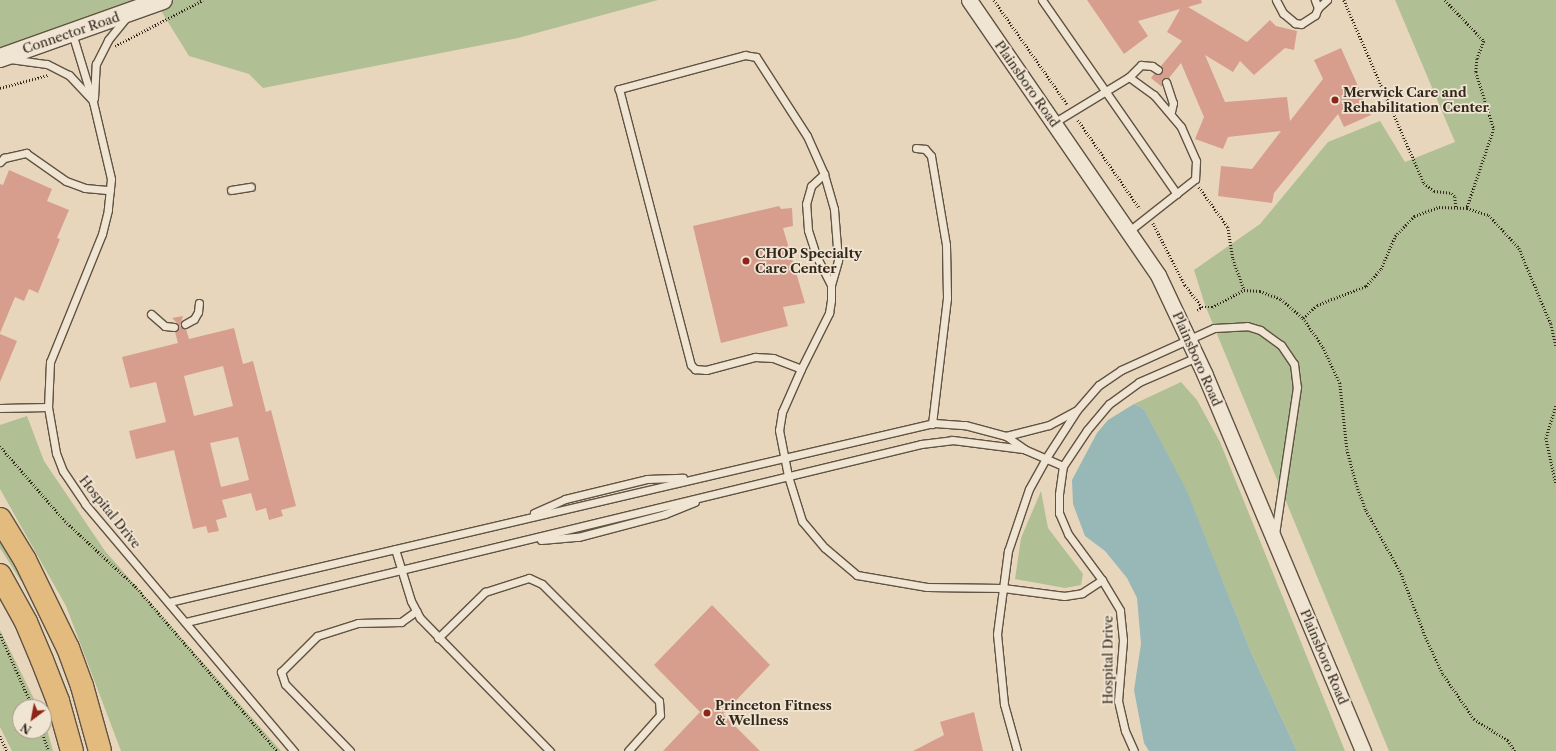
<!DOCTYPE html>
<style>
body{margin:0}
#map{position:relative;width:1556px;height:751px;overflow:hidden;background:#e8d6bc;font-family:"Libre Caslon Text",serif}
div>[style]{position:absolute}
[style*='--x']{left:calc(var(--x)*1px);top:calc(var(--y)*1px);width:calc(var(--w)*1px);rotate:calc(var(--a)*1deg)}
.green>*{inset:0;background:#b1bf94}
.water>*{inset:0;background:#98b7b7}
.building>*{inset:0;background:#d79e8e}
.path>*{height:2.5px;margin-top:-1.25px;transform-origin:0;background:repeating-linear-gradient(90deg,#32271a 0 1px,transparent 0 3px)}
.roads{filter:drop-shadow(1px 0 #605342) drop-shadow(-1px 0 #605342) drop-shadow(0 1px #605342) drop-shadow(0 -1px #605342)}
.service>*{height:7px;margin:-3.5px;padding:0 3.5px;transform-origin:3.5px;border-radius:3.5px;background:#f0e4d3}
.minor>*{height:15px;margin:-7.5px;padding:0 7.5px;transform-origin:7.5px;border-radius:7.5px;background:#f0e4d3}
.tertiary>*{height:18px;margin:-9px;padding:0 9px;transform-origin:9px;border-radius:9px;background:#f0e4d3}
.trunk>*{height:22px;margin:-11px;padding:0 11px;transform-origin:11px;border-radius:11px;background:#e4bb7e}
.dots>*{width:11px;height:11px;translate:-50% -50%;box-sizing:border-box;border:2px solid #f0e4d3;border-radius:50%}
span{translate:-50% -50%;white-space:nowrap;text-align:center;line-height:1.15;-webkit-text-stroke:3.5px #f0e4d3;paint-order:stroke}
.street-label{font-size:13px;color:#32271a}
.poi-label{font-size:13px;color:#32271a;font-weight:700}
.left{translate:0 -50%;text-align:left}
.north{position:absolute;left:12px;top:699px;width:40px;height:40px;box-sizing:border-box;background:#f0e4d3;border:1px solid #a49889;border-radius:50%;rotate:212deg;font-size:11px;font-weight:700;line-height:16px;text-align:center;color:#32271a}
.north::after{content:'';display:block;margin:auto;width:14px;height:18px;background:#8f2418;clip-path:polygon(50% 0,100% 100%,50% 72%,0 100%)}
</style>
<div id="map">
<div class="green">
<i style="clip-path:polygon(0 0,658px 0,518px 38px,263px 88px,249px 74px,189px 56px,155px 1px,0 54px)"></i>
<i style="clip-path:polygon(1395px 0,1556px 0,1556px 751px,1389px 751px,1205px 305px,1194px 270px,1260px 224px,1328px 142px,1380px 121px,1405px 162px,1455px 142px)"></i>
<i style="clip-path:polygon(1181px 382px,1197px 400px,1220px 442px,1345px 751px,1297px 751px,1251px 652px,1187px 492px,1144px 409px,1134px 404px)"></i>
<i style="clip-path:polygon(27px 416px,44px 461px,105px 551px,281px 751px,121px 751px,66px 606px,0 489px,0 425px)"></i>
<i style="clip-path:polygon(1041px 491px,1048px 528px,1083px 574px,1081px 585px,1065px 588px,1015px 579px,1021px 538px)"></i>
<i style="clip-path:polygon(0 535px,27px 579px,21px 581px,0 548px)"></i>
<i style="clip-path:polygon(0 630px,38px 707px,20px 707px,20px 731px,44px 731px,44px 719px,53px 751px,12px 751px,0 727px)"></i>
</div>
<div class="water">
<i style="clip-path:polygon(1134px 404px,1144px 409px,1187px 491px,1251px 652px,1297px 751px,1149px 751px,1144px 743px,1134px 690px,1141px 644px,1137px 598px,1127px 578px,1105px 551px,1085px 536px,1073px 504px,1072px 480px,1097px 433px,1108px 420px)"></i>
</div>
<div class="building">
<i style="clip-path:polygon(1087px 0,1201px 0,1202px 3px,1188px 7px,1247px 42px,1270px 20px,1276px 26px,1297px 31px,1294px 50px,1285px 48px,1254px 75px,1240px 61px,1233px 72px,1205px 55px,1225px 102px,1287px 97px,1290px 121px,1323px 79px,1314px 60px,1341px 48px,1371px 115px,1344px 127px,1338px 114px,1274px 193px,1272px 203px,1218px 196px,1221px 166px,1252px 169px,1281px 131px,1228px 137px,1223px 149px,1195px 139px,1204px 117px,1181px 63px,1169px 78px,1162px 79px,1162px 87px,1151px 78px,1154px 74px,1162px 73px,1161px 66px,1182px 41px,1167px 32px,1180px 9px,1138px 21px,1148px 36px,1124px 54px)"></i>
<i style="clip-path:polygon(9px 170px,52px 189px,47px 201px,69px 210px,57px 238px,60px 239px,38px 293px,29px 289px,24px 301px,15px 297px,0 333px,0 184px,3px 185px)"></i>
<i style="clip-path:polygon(779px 206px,781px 209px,792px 208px,793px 226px,783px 228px,805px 303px,783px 307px,788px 326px,721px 343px,693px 226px)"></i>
<i style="clip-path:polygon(evenodd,183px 316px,180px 326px,186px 329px,189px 339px,234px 328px,243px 364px,253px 361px,266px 412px,271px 410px,296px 506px,281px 510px,283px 516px,269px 520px,266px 508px,256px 511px,251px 493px,222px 500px,227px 517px,216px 520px,219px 531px,208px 533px,206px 526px,193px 529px,174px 450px,136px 459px,129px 431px,166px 422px,156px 382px,130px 388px,122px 357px,178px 343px,175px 332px,179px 325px,172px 318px,183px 316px,223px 366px,233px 406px,194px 416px,184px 376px,223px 366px,183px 316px,238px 437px,249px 480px,221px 487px,210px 443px,238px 437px)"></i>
<i style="clip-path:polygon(0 334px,17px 341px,0 382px)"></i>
<i style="clip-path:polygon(712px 605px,770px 665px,723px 714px,760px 751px,663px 751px,700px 712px,654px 665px)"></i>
<i style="clip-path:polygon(974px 712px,983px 751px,913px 751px,944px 735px,940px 722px)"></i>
</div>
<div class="path">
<i style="--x:994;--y:0;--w:127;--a:54.9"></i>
<i style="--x:1344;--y:0;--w:200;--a:66.4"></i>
<i style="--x:1424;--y:183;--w:13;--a:39"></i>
<i style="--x:1434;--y:191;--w:18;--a:6"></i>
<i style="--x:1452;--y:193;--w:5;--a:53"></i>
<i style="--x:1455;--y:197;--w:10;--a:84"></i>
<i style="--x:1445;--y:0;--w:57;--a:46.4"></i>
<i style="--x:1484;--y:41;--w:19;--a:111"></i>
<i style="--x:1477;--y:59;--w:13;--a:94"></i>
<i style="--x:1476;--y:72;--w:60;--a:72.5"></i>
<i style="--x:1494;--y:129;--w:83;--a:108.9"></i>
<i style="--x:115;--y:46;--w:99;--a:-27.6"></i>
<i style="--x:0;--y:88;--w:50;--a:-15.2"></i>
<i style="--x:1078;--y:120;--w:108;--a:55.1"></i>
<i style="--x:1199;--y:187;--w:49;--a:54.1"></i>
<i style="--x:1228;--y:227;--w:32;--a:81"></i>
<i style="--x:1233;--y:259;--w:33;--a:70"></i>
<i style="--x:1153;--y:223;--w:70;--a:62.7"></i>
<i style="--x:1185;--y:285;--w:28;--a:52"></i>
<i style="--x:1202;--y:307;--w:10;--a:0"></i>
<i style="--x:1212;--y:307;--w:36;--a:-28"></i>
<i style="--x:1244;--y:290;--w:16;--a:4"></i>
<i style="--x:1260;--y:291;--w:22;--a:21"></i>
<i style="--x:1281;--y:299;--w:29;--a:41"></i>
<i style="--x:1303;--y:318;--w:35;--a:55"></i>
<i style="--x:1323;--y:347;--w:40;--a:65"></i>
<i style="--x:1340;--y:383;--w:66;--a:83.9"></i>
<i style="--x:1347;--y:449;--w:35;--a:75"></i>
<i style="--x:1356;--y:483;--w:29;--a:70"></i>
<i style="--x:1366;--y:510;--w:72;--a:60.9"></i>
<i style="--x:1401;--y:573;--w:72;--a:68.8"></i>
<i style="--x:1427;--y:640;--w:38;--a:65"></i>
<i style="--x:1443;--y:674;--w:55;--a:55.4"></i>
<i style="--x:1474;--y:719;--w:40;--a:32"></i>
<i style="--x:1508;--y:740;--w:13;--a:58"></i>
<i style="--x:1197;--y:310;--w:6;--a:-31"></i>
<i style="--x:1303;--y:318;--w:19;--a:-43"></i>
<i style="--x:1317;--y:305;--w:53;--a:-21.2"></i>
<i style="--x:1366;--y:286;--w:23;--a:-49"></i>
<i style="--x:1381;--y:269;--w:36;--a:-67"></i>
<i style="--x:1395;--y:236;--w:28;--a:-46"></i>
<i style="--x:1414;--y:216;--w:27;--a:-20"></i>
<i style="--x:1439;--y:207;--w:28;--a:2"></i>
<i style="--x:1467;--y:208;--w:23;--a:18"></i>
<i style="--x:1489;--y:215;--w:45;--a:47.7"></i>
<i style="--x:1519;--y:248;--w:82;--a:67.2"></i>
<i style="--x:1551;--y:324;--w:22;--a:77"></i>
<i style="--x:1556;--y:406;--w:34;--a:107"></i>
<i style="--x:1546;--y:438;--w:47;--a:77.7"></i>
<i style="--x:0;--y:446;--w:99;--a:49.1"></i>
<i style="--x:65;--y:521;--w:98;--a:42.9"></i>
<i style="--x:137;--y:588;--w:215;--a:49.3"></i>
<i style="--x:0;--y:634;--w:80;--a:65.7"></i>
<i style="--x:42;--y:731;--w:21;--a:71"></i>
<i style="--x:0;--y:736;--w:17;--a:65"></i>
</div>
<div class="roads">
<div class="service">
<i style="--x:1042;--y:0;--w:236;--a:55.2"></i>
<i style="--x:1276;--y:0;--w:15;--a:62"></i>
<i style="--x:1283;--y:13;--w:16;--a:40"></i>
<i style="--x:1295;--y:23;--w:6;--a:9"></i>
<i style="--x:1301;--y:24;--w:17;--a:-33"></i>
<i style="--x:1315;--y:15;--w:8;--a:-67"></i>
<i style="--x:1318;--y:8;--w:9;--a:-111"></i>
<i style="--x:1318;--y:8;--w:12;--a:-42"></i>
<i style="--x:72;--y:33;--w:72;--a:73.1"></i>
<i style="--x:93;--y:102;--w:79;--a:76.8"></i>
<i style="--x:111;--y:179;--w:31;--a:96"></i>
<i style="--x:108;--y:210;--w:25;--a:104"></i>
<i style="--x:102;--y:234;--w:138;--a:112.1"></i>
<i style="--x:50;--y:362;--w:45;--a:92.5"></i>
<i style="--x:48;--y:407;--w:47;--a:80.1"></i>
<i style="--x:56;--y:453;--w:19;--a:69"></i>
<i style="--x:63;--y:471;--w:40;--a:56"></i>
<i style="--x:85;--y:504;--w:324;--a:49.8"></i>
<i style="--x:10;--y:59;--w:37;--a:8"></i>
<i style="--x:47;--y:64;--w:25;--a:27"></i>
<i style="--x:69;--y:75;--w:34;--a:47"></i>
<i style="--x:1129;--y:77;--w:17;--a:-45"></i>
<i style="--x:1141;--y:65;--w:11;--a:5"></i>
<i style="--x:1152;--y:66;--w:7;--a:34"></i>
<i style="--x:1166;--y:82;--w:22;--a:72"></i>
<i style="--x:1173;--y:103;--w:9;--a:103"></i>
<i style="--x:94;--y:98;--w:34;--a:-87"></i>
<i style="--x:96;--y:64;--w:27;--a:-63"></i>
<i style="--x:108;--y:40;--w:28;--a:-51"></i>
<i style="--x:1055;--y:122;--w:87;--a:-31.3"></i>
<i style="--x:1129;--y:77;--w:31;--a:36"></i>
<i style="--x:1154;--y:95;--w:42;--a:49.8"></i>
<i style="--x:1181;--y:127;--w:37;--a:66"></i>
<i style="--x:1196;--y:161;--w:18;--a:93"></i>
<i style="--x:1195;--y:179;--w:84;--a:141.8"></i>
<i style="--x:916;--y:148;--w:9;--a:6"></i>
<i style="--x:925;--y:149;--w:9;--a:49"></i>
<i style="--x:931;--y:156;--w:90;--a:80.4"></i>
<i style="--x:946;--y:245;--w:53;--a:88.9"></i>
<i style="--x:947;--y:298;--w:127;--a:96.8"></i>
<i style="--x:0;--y:162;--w:6;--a:-45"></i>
<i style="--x:4;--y:158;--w:23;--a:-13"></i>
<i style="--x:26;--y:153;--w:49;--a:35"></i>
<i style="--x:66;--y:181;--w:20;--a:20"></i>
<i style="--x:85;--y:188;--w:25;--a:5"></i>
<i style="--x:231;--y:190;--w:20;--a:-9"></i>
<i style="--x:831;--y:285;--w:26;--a:-74"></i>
<i style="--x:838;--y:260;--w:51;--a:-94.5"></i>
<i style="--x:834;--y:209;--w:36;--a:-106"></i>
<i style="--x:824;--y:174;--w:42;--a:-114.1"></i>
<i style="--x:807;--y:136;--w:94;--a:-122.8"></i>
<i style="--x:756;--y:57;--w:11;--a:-170"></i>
<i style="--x:745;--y:55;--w:131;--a:164.9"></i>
<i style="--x:619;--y:89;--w:285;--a:75.4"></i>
<i style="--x:691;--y:365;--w:6;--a:45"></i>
<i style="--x:695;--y:369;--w:11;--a:5"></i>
<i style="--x:706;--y:370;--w:51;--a:-14.9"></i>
<i style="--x:755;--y:357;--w:18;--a:3"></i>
<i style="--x:773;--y:358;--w:30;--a:21"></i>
<i style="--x:801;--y:369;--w:47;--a:113.8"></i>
<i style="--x:782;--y:412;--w:18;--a:99"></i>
<i style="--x:779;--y:430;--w:47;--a:78.9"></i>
<i style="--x:788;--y:476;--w:47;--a:72.7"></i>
<i style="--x:802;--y:521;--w:35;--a:50"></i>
<i style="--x:825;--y:548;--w:42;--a:40.2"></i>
<i style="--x:857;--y:575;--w:71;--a:9.7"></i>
<i style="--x:927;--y:587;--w:76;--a:0.8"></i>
<i style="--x:1003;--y:588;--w:62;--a:7.5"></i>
<i style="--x:1064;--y:596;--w:18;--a:-9"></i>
<i style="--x:1082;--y:593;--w:24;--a:-33"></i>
<i style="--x:151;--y:314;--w:18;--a:41"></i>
<i style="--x:165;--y:326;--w:9;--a:6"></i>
<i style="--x:185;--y:324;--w:10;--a:-29"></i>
<i style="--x:194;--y:319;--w:8;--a:-60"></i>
<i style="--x:198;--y:312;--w:9;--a:-84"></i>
<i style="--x:801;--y:369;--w:63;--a:-63.4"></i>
<i style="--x:829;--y:313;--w:13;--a:-81"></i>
<i style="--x:831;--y:300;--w:15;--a:-90"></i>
<i style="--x:831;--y:285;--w:30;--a:-117"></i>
<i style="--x:817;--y:258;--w:29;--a:-108"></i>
<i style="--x:808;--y:230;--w:26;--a:-94"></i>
<i style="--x:806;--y:204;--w:19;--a:-74"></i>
<i style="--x:811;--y:186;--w:18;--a:-43"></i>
<i style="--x:0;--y:408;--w:48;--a:-1.2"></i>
<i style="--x:1006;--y:436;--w:44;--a:-14.3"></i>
<i style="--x:1049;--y:425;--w:30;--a:-28"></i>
<i style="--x:534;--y:513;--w:34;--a:-24"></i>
<i style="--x:565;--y:499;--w:84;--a:-13.7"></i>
<i style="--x:647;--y:479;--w:36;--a:-2"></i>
<i style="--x:541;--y:540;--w:37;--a:-5"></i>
<i style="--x:578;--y:537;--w:90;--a:-14.8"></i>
<i style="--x:665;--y:514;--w:32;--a:-22"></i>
<i style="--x:395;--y:549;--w:54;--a:72.9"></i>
<i style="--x:411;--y:601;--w:19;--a:62"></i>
<i style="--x:420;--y:618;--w:186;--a:45.7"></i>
<i style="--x:169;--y:602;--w:786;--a:-13.17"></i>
<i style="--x:934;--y:423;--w:31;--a:4"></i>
<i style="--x:965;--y:425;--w:42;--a:15"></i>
<i style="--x:1006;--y:436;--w:24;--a:35"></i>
<i style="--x:1026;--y:450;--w:40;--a:23.4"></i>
<i style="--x:186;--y:622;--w:756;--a:-13.61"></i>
<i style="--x:921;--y:444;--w:31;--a:-7"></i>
<i style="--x:952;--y:440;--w:72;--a:7.2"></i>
<i style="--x:438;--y:638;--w:66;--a:-44.4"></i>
<i style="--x:485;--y:592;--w:46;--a:-17.7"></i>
<i style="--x:529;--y:578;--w:14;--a:25"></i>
<i style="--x:542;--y:584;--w:165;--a:45"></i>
<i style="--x:659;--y:701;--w:14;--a:86"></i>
<i style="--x:660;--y:715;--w:48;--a:131.6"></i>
<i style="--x:350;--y:751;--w:93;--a:-134.1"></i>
<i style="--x:285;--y:684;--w:13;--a:-108"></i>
<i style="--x:281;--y:672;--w:51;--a:-45"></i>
<i style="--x:317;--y:636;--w:43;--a:-17.6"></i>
<i style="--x:358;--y:623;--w:43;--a:-1.3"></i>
<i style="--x:401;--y:622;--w:19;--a:-36"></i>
<i style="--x:1017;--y:751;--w:49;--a:-105.5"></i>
<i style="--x:1004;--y:704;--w:70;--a:-95.7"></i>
<i style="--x:997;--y:634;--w:84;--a:-82.5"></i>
<i style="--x:1008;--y:551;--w:65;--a:-71.3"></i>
<i style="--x:1029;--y:489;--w:35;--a:-61"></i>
<i style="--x:1046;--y:458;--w:57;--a:-57.1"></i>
<i style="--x:1077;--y:410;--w:33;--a:-49"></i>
<i style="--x:1099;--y:385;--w:27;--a:-34"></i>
<i style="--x:1121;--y:370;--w:102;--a:-24.3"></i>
<i style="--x:1214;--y:328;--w:33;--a:-3"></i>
<i style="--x:1247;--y:326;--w:14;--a:17"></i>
<i style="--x:1260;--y:330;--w:26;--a:36"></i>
<i style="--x:1281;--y:345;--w:23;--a:56"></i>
<i style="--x:1294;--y:364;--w:23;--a:83"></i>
<i style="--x:1297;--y:387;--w:149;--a:98.5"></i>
<i style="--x:1134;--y:751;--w:22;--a:-114"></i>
<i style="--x:1125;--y:731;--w:31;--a:-103"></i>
<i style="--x:1118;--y:701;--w:61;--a:-85.3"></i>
<i style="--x:1123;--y:640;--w:30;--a:-96"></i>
<i style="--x:1120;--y:610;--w:35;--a:-121"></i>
<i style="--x:1102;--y:580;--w:57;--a:-126.5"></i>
<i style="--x:1068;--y:534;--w:23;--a:-113"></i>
<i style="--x:1059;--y:513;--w:19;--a:-90"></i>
<i style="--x:1059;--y:494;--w:28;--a:-82"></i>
<i style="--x:1063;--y:466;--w:43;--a:-56.3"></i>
<i style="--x:1087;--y:430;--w:34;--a:-50"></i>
<i style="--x:1109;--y:404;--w:37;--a:-36"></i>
<i style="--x:1139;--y:382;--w:63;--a:-23.3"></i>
</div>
<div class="minor">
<i style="--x:969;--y:0;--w:334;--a:55.5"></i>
<i style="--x:1158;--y:275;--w:110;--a:64.8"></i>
<i style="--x:1205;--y:375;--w:408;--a:67.2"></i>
</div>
<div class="tertiary">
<i style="--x:0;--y:58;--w:173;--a:-19.6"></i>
</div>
<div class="trunk">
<i style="--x:0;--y:519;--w:48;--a:58.6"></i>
<i style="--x:25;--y:560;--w:98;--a:64"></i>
<i style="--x:68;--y:648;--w:40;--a:69.8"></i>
<i style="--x:82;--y:686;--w:67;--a:74.5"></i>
<i style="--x:0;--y:575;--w:54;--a:61"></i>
<i style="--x:26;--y:622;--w:41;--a:67.2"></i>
<i style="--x:42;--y:660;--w:44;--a:68.7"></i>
<i style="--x:58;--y:701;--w:52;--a:74.4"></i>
</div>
</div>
<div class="dots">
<i style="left:1335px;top:100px;background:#8f2418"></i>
<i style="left:746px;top:261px;background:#8f2418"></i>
<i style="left:707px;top:713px;background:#8f2418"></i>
</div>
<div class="street-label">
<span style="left:71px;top:33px;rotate:-19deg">Connector Road</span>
<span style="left:1027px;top:84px;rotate:55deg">Plainsboro Road</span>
<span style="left:1197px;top:359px;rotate:66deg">Plainsboro Road</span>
<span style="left:110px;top:512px;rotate:51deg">Hospital Drive</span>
<span style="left:1324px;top:657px;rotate:67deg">Plainsboro Road</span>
<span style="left:1108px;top:660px;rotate:-90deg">Hospital Drive</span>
</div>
<div class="poi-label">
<span class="left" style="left:1343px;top:100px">Merwick Care and<br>Rehabilitation Center</span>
<span class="left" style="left:755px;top:261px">CHOP Specialty<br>Care Center</span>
<span class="left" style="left:715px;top:713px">Princeton Fitness<br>&amp; Wellness</span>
</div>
<div class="north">N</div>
</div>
